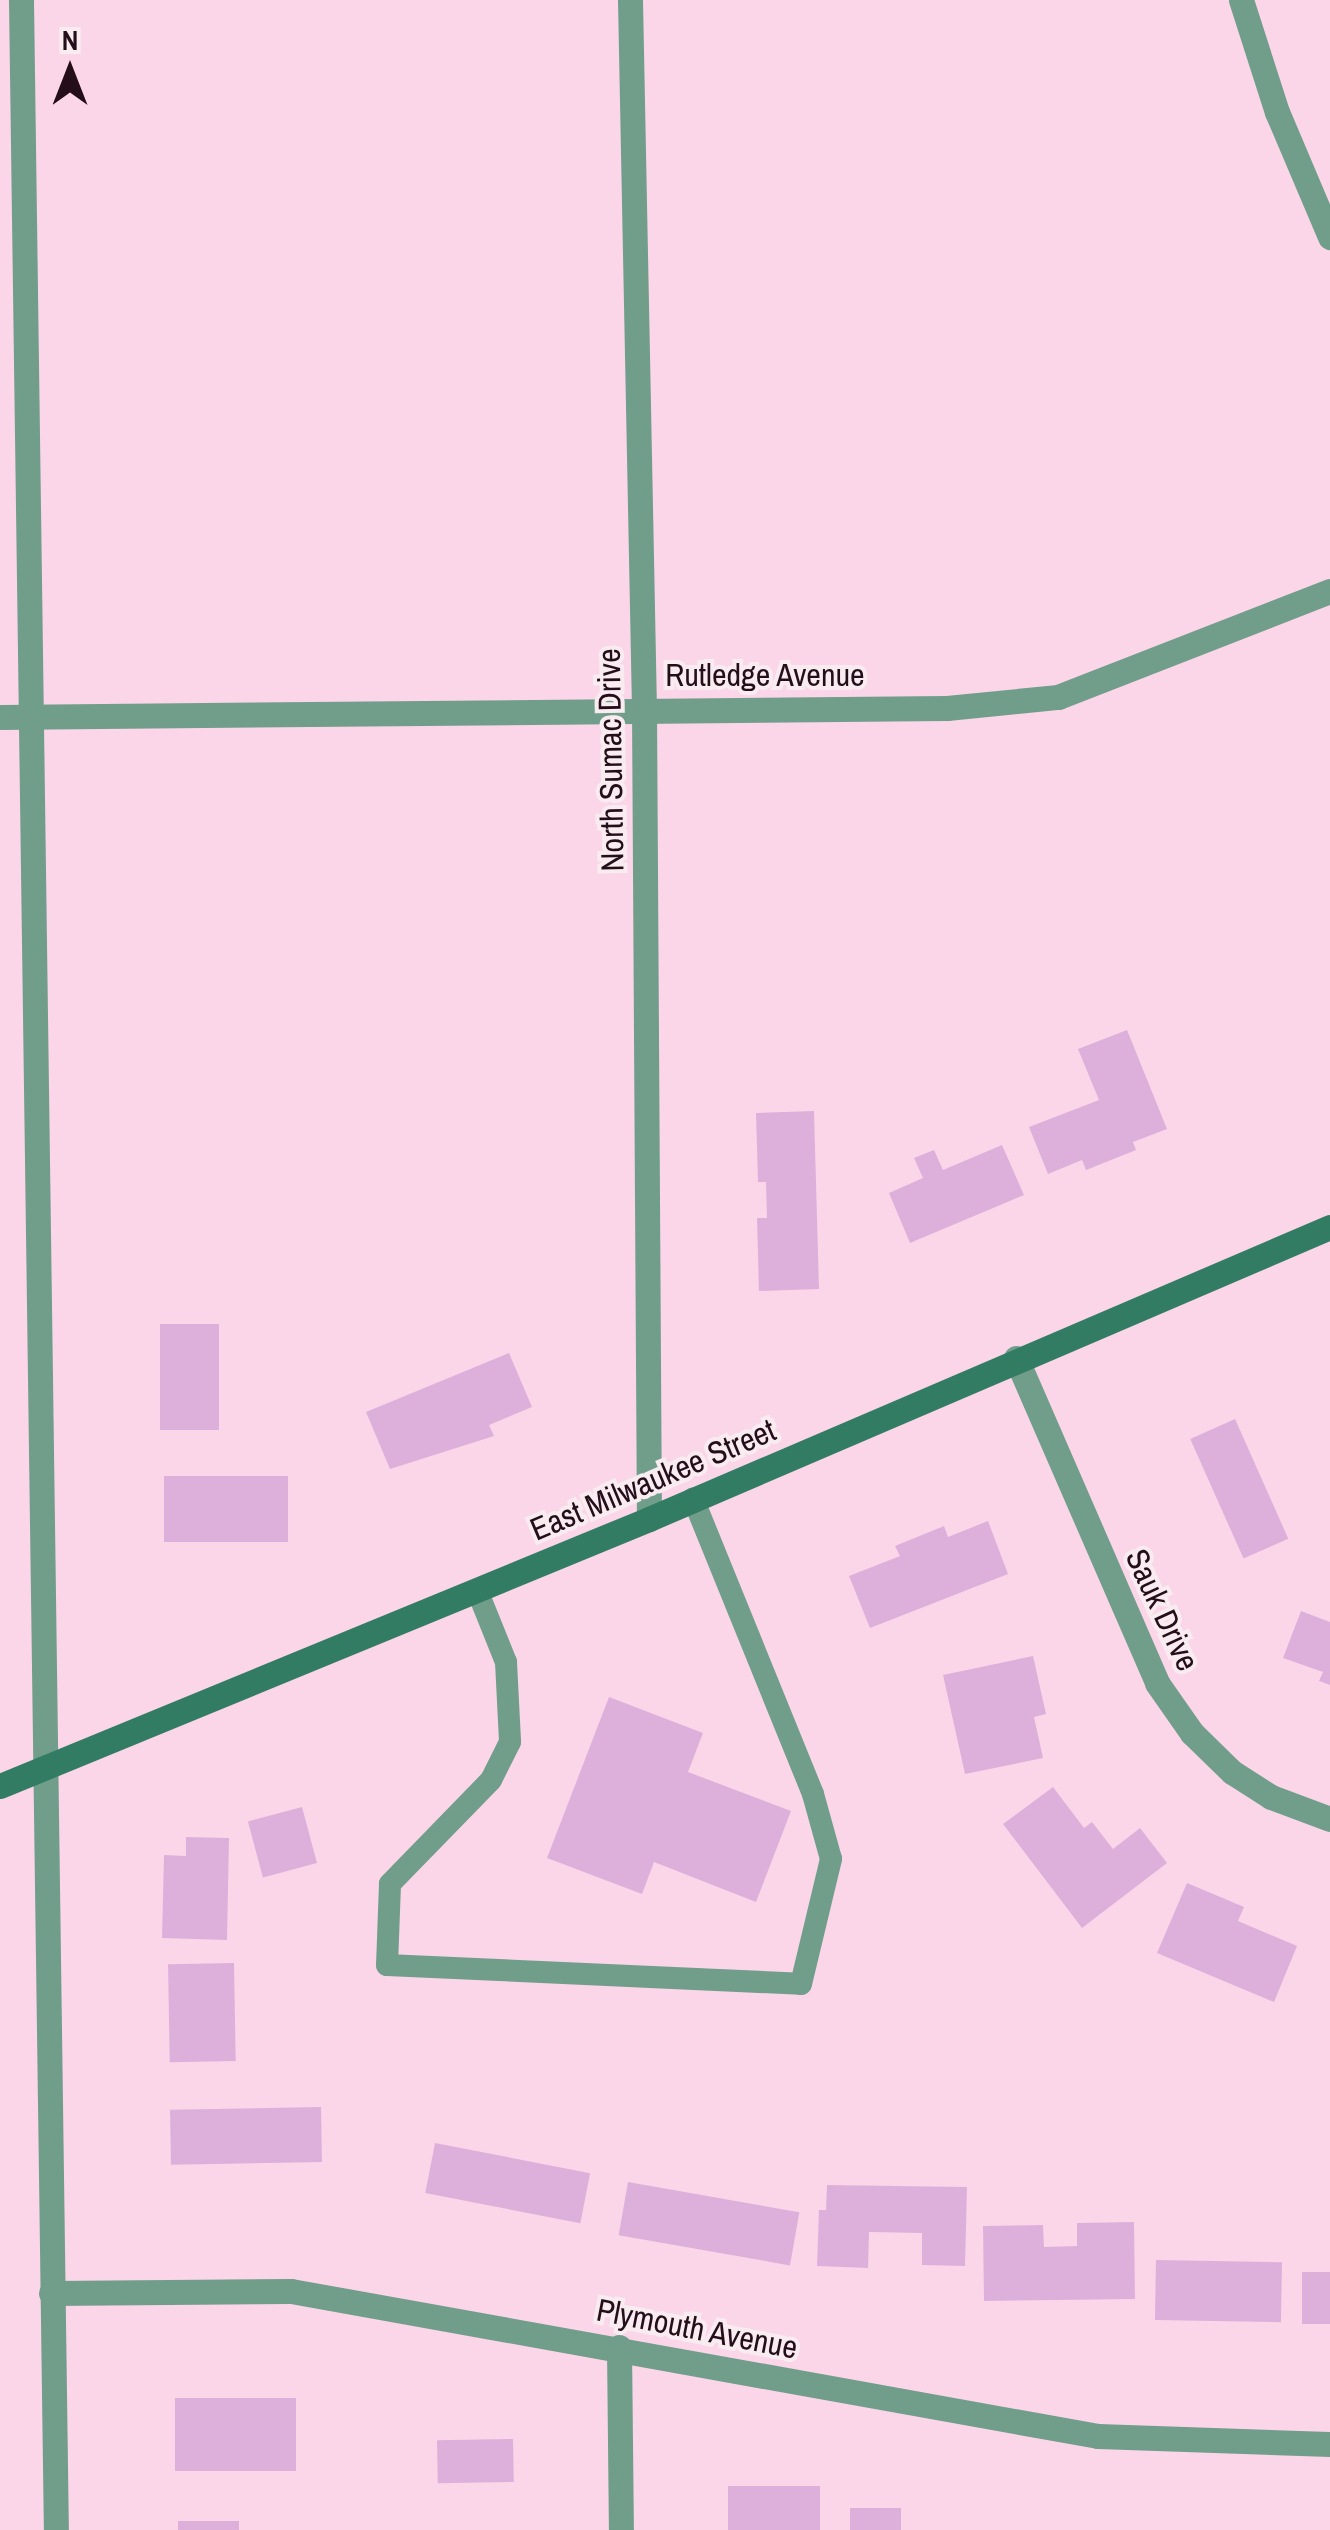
<!DOCTYPE html>
<style>
body{margin:0}
#map{position:relative;width:1330px;height:2530px;overflow:hidden;background:#fbd6e8;font-family:"Archivo Narrow",sans-serif}
div>[style]{position:absolute}
[style*='--x']{left:calc(var(--x)*1px);top:calc(var(--y)*1px);width:calc(var(--w)*1px);rotate:calc(var(--a)*1deg)}
.building>*{inset:0;background:#ddb0dc;transform-origin:0 0}
.service>*{height:22px;margin:-11px;padding:0 11px;transform-origin:11px;border-radius:11px;background:#709e8b}
.minor>*{height:25px;margin:-12.5px;padding:0 12.5px;transform-origin:12.5px;border-radius:12.5px;background:#709e8b}
.secondary>*{height:25px;margin:-12.5px;padding:0 12.5px;transform-origin:12.5px;border-radius:12.5px;background:#317c62}
span{translate:-50% -50%;white-space:nowrap;text-align:center;line-height:1.15;-webkit-text-stroke:8px #f8ecf1;paint-order:stroke}
.street-label{font-size:32px;color:#230e19}
.north{position:absolute;left:20px;top:20px;width:100px;height:100px;-webkit-text-stroke:8px #f8ecf1;paint-order:stroke;rotate:0deg;font-size:28px;font-weight:700;line-height:40px;text-align:center;color:#230e19}
.north::after{content:'';display:block;margin:auto;width:35px;height:45px;background:#230e19;clip-path:polygon(50% 0,100% 100%,50% 72%,0 100%)}
</style>
<div id="map">
<div class="building">
<i style="clip-path:polygon(1127px 1030px,1167px 1129px,1133px 1142px,1136px 1150px,1086px 1170px,1082px 1160px,1048px 1174px,1029px 1127px,1099px 1100px,1078px 1049px)"></i>
<i style="clip-path:polygon(814px 1111px,819px 1289px,759px 1291px,757px 1218px,767px 1218px,766px 1182px,758px 1182px,756px 1113px)"></i>
<i style="clip-path:polygon(1002px 1145px,1024px 1195px,910px 1243px,889px 1193px,923px 1178px,914px 1158px,934px 1150px,943px 1170px)"></i>
<i style="left:160px;top:1324px;width:59px;height:106px"></i>
<i style="clip-path:polygon(509px 1353px,532px 1407px,489px 1425px,494px 1436px,390px 1469px,366px 1412px)"></i>
<i style="left:1235px;top:1419px;width:131px;height:49px;rotate:66deg"></i>
<i style="left:164px;top:1476px;width:124px;height:66px"></i>
<i style="clip-path:polygon(988px 1521px,1008px 1574px,870px 1628px,849px 1576px,900px 1556px,895px 1546px,944px 1526px,948px 1537px)"></i>
<i style="clip-path:polygon(1301px 1611px,1330px 1622px,1330px 1685px,1319px 1681px,1323px 1672px,1283px 1658px)"></i>
<i style="clip-path:polygon(1033px 1656px,1046px 1714px,1034px 1717px,1043px 1758px,965px 1774px,943px 1675px)"></i>
<i style="clip-path:polygon(609px 1697px,703px 1733px,688px 1772px,791px 1811px,756px 1902px,654px 1862px,642px 1894px,547px 1858px)"></i>
<i style="clip-path:polygon(1053px 1787px,1084px 1828px,1092px 1822px,1113px 1849px,1140px 1828px,1167px 1863px,1082px 1928px,1003px 1824px)"></i>
<i style="left:302px;top:1807px;width:58px;height:56px;rotate:75deg"></i>
<i style="clip-path:polygon(186px 1837px,229px 1838px,227px 1940px,162px 1938px,164px 1855px,186px 1856px)"></i>
<i style="clip-path:polygon(1187px 1883px,1244px 1907px,1238px 1921px,1297px 1946px,1274px 2002px,1157px 1953px)"></i>
<i style="left:234px;top:1963px;width:98px;height:66px;rotate:89deg"></i>
<i style="left:321px;top:2107px;width:55px;height:151px;rotate:89deg"></i>
<i style="left:435px;top:2143px;width:158px;height:51px;rotate:11deg"></i>
<i style="left:628px;top:2182px;width:174px;height:54px;rotate:10deg"></i>
<i style="clip-path:polygon(827px 2185px,967px 2187px,965px 2266px,922px 2265px,922px 2233px,869px 2232px,868px 2268px,817px 2266px,819px 2210px,826px 2210px)"></i>
<i style="clip-path:polygon(1134px 2222px,1135px 2299px,984px 2301px,983px 2226px,1043px 2225px,1044px 2247px,1077px 2246px,1077px 2223px)"></i>
<i style="left:1156px;top:2260px;width:126px;height:60px;rotate:1deg"></i>
<i style="left:1302px;top:2272px;width:28px;height:52px"></i>
<i style="left:175px;top:2398px;width:121px;height:73px"></i>
<i style="left:513px;top:2439px;width:43px;height:76px;rotate:89deg"></i>
<i style="left:728px;top:2486px;width:92px;height:44px"></i>
<i style="left:850px;top:2508px;width:51px;height:22px"></i>
<i style="left:178px;top:2521px;width:61px;height:9px"></i>
</div>
<div class="service">
<i style="--x:477;--y:1590;--w:78;--a:68.1"></i>
<i style="--x:506;--y:1662;--w:80;--a:87.1"></i>
<i style="--x:510;--y:1742;--w:42;--a:116.6"></i>
<i style="--x:491;--y:1780;--w:145;--a:134.2"></i>
<i style="--x:390;--y:1884;--w:81;--a:92.1"></i>
<i style="--x:387;--y:1965;--w:414;--a:2.6"></i>
<i style="--x:801;--y:1984;--w:129;--a:-76.5"></i>
<i style="--x:831;--y:1859;--w:67;--a:-105.5"></i>
<i style="--x:813;--y:1794;--w:319;--a:-112.1"></i>
</div>
<div class="minor">
<i style="--x:21;--y:0;--w:2530;--a:89.21"></i>
<i style="--x:630;--y:0;--w:708;--a:88.87"></i>
<i style="--x:644;--y:708;--w:811;--a:89.65"></i>
<i style="--x:1241;--y:0;--w:118;--a:72.2"></i>
<i style="--x:1277;--y:112;--w:136;--a:67"></i>
<i style="--x:0;--y:717;--w:947;--a:-0.54"></i>
<i style="--x:947;--y:708;--w:112;--a:-5.7"></i>
<i style="--x:1058;--y:697;--w:292;--a:-21.3"></i>
<i style="--x:1016;--y:1358;--w:354;--a:66.5"></i>
<i style="--x:1157;--y:1683;--w:61;--a:55"></i>
<i style="--x:1192;--y:1733;--w:56;--a:44.3"></i>
<i style="--x:1232;--y:1772;--w:46;--a:32.7"></i>
<i style="--x:1271;--y:1797;--w:63;--a:20.4"></i>
<i style="--x:51;--y:2293;--w:240;--a:-0.5"></i>
<i style="--x:291;--y:2291;--w:820;--a:10.19"></i>
<i style="--x:1098;--y:2436;--w:232;--a:2"></i>
<i style="--x:619;--y:2347;--w:183;--a:89.4"></i>
</div>
<div class="secondary">
<i style="--x:0;--y:1786;--w:702;--a:-22.36"></i>
<i style="--x:649;--y:1519;--w:741;--a:-23.21"></i>
</div>
<div class="street-label">
<span style="left:765px;top:675px">Rutledge Avenue</span>
<span style="left:611px;top:760px;rotate:-91deg">North Sumac Drive</span>
<span style="left:653px;top:1480px;rotate:-23deg">East Milwaukee Street</span>
<span style="left:1162px;top:1610px;rotate:65deg">Sauk Drive</span>
<span style="left:697px;top:2329px;rotate:11deg">Plymouth Avenue</span>
</div>
<div class="north">N</div>
</div>
